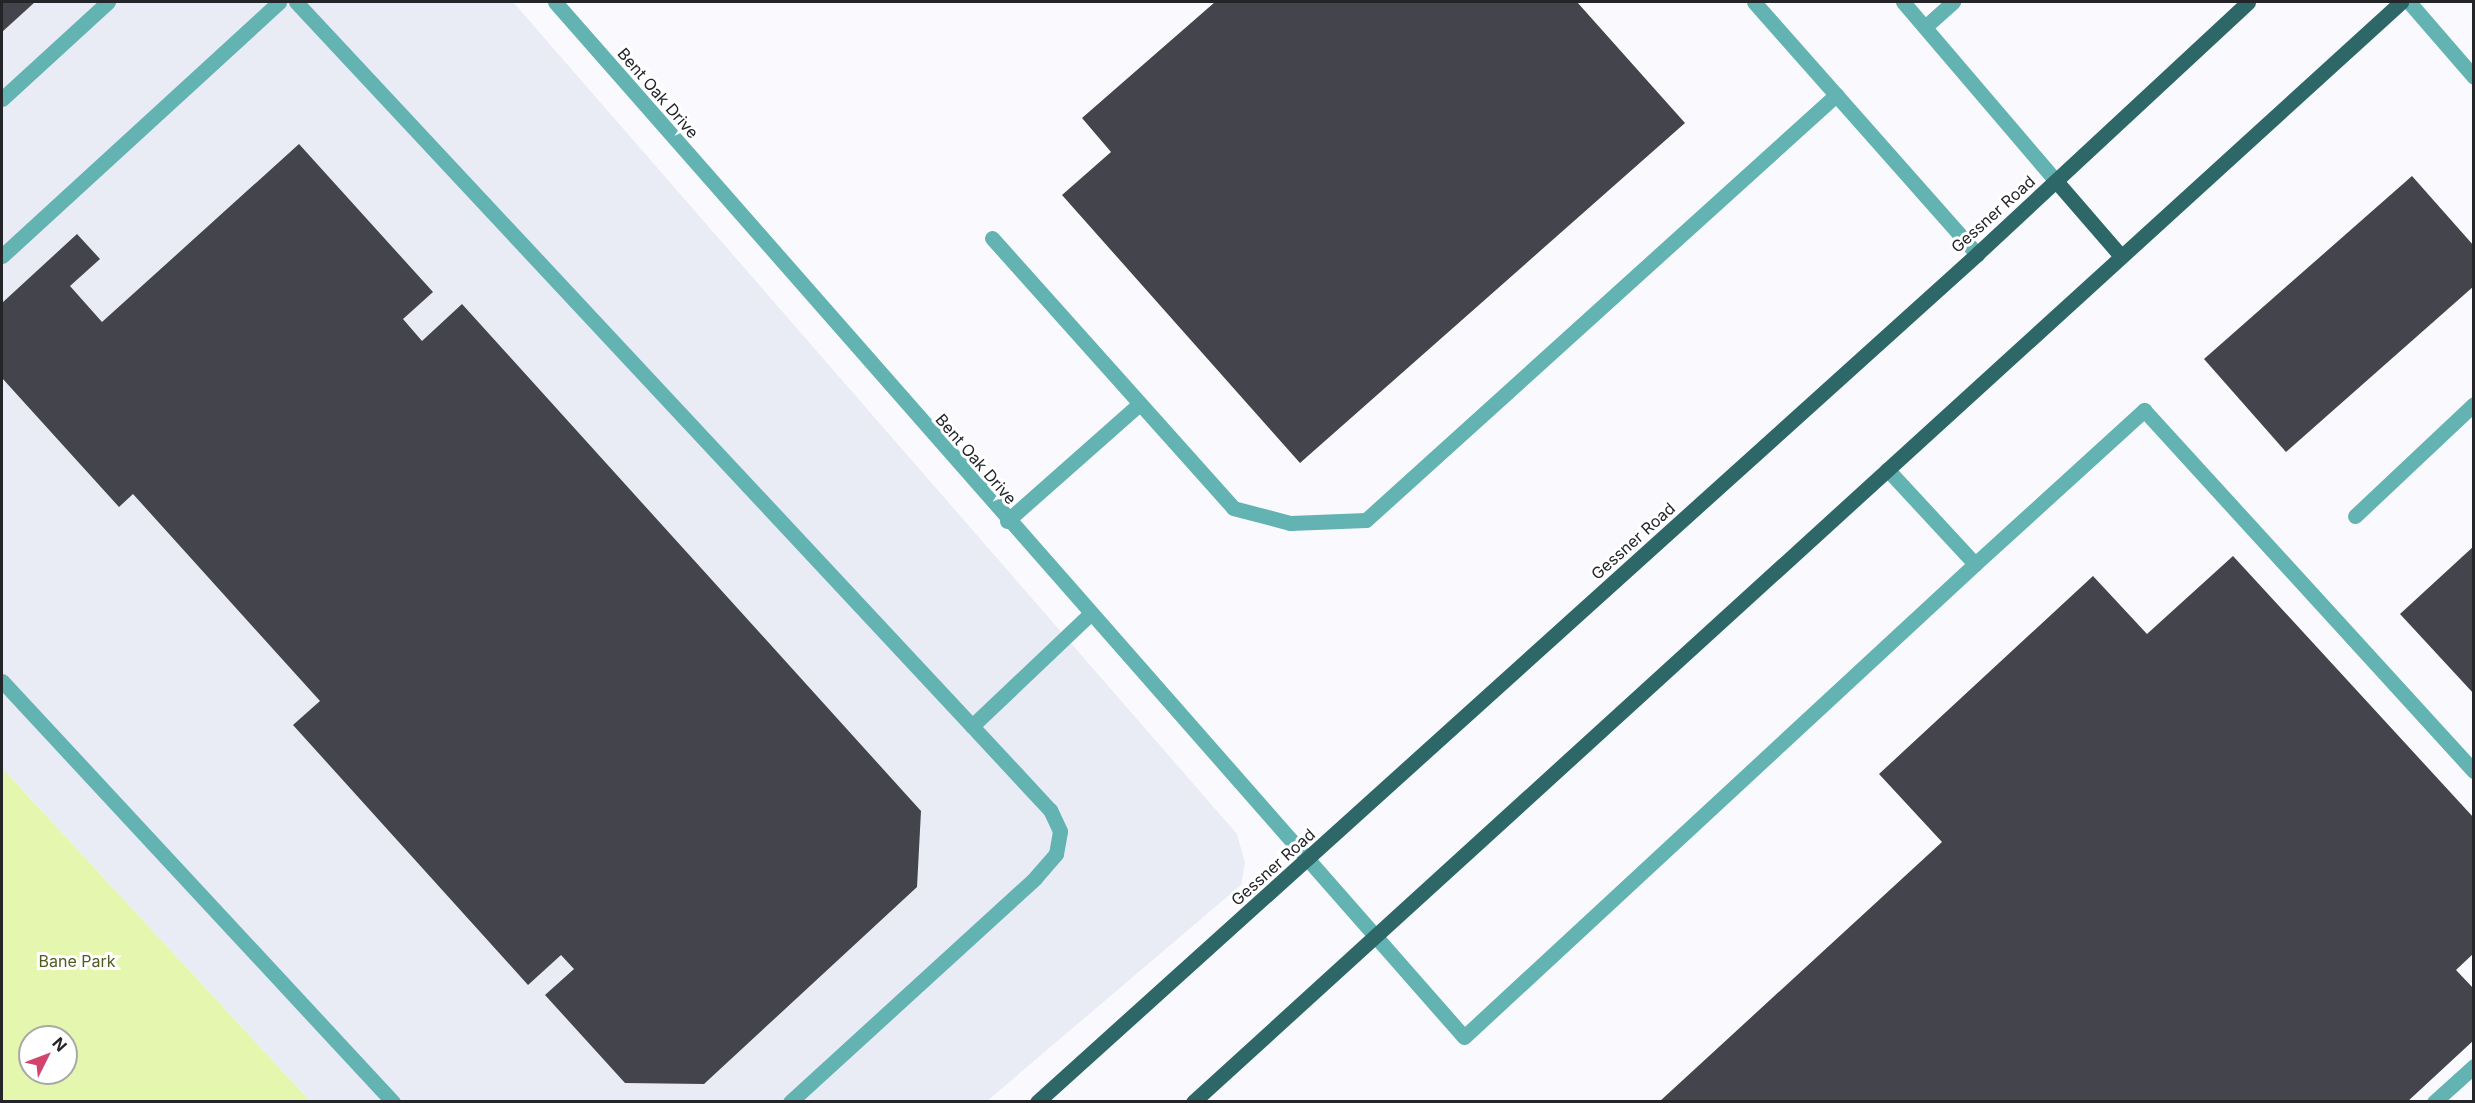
<!DOCTYPE html>
<style>
body{margin:0}
#map{position:relative;width:2475px;height:1103px;overflow:hidden;background:#fafafe;font-family:Inter,sans-serif}
div>[style]{position:absolute}
[style*='--x']{left:calc(var(--x)*1px);top:calc(var(--y)*1px);width:calc(var(--w)*1px);rotate:calc(var(--a)*1deg)}
.built>*{inset:0;background:#e9ebf5}
.green>*{inset:0;background:#e5f6af}
.building>*{inset:0;background:#43444c}
.minor>*{height:15px;margin:-7.5px;padding:0 7.5px;transform-origin:7.5px;border-radius:7.5px;background:#63b3b3}
.major>*{height:15px;margin:-7.5px;padding:0 7.5px;transform-origin:7.5px;border-radius:7.5px;background:#2e6767}
span{translate:-50% -50%;white-space:nowrap;text-align:center;line-height:1.15;-webkit-text-stroke:6px #fff;paint-order:stroke}
.street-label{font-size:16px;color:#242529}
.park-label{font-size:16px;color:#505c1d}
.frame{position:absolute;inset:0;border:3px solid #242529;pointer-events:none}
.north{position:absolute;left:18px;top:1025px;width:60px;height:60px;box-sizing:border-box;background:#fff;border:2px solid #a7a8a9;border-radius:50%;rotate:48deg;font-size:16px;font-weight:700;line-height:24px;text-align:center;color:#242529}
.north::after{content:'';display:block;margin:auto;width:21px;height:27px;background:#d2446d;clip-path:polygon(50% 0,100% 100%,50% 72%,0 100%)}
</style>
<div id="map">
<div class="built">
<i style="clip-path:polygon(2px 2px,513px 2px,1237px 834px,1245px 863px,1241px 885px,987px 1101px,310px 1101px,2px 768px)"></i>
</div>
<div class="green">
<i style="clip-path:polygon(evenodd,2px 768px,310px 1101px,2px 1101px,2px 768px,30px 1037px,66px 1037px,66px 1073px,30px 1073px,30px 1037px)"></i>
</div>
<div class="building">
<i style="clip-path:polygon(2px 2px,35px 2px,2px 32px)"></i>
<i style="clip-path:polygon(1215px 2px,1577px 2px,1685px 123px,1300px 463px,1062px 195px,1111px 152px,1082px 118px)"></i>
<i style="clip-path:polygon(299px 144px,433px 292px,403px 319px,422px 341px,462px 304px,921px 811px,917px 887px,704px 1084px,625px 1083px,545px 995px,574px 969px,561px 955px,528px 985px,293px 725px,320px 701px,133px 494px,119px 507px,2px 378px,2px 303px,77px 234px,100px 259px,70px 286px,102px 322px)"></i>
<i style="clip-path:polygon(2412px 176px,2474px 246px,2474px 286px,2286px 452px,2204px 359px)"></i>
<i style="clip-path:polygon(2474px 546px,2474px 694px,2400px 614px)"></i>
<i style="clip-path:polygon(2233px 556px,2474px 818px,2474px 953px,2456px 970px,2474px 989px,2474px 1040px,2407px 1102px,1659px 1102px,1942px 842px,1879px 774px,2093px 576px,2147px 634px)"></i>
</div>
<div class="minor">
<i style="--x:296;--y:2;--w:991;--a:46.96"></i>
<i style="--x:555;--y:2;--w:1377;--a:48.71"></i>
<i style="--x:1464;--y:1037;--w:696;--a:-42.79"></i>
<i style="--x:1975;--y:564;--w:129;--a:-132.8"></i>
<i style="--x:1754;--y:2;--w:337;--a:48.5"></i>
<i style="--x:1903;--y:2;--w:235;--a:49.5"></i>
<i style="--x:2409;--y:2;--w:99;--a:49.1"></i>
<i style="--x:1925;--y:27;--w:38;--a:-42"></i>
<i style="--x:2;--y:99;--w:144;--a:-42.5"></i>
<i style="--x:992;--y:238;--w:362;--a:48.2"></i>
<i style="--x:1233;--y:508;--w:59;--a:14.7"></i>
<i style="--x:1290;--y:523;--w:76;--a:-2.3"></i>
<i style="--x:1366;--y:520;--w:634;--a:-42.12"></i>
<i style="--x:2;--y:256;--w:376;--a:-42.5"></i>
<i style="--x:2355;--y:516;--w:163;--a:-43.3"></i>
<i style="--x:1007;--y:521;--w:175;--a:-41.5"></i>
<i style="--x:1975;--y:564;--w:229;--a:-42.3"></i>
<i style="--x:2144;--y:410;--w:489;--a:47.6"></i>
<i style="--x:2;--y:681;--w:575;--a:47.12"></i>
<i style="--x:790;--y:1102;--w:332;--a:-42.4"></i>
<i style="--x:1035;--y:878;--w:32;--a:-49"></i>
<i style="--x:1056;--y:854;--w:23;--a:-80"></i>
<i style="--x:1060;--y:831;--w:23;--a:-115"></i>
<i style="--x:1050;--y:810;--w:115;--a:-132.9"></i>
<i style="--x:972;--y:726;--w:161;--a:-43.5"></i>
<i style="--x:2434;--y:1102;--w:54;--a:-42"></i>
</div>
<div class="major">
<i style="--x:2056;--y:181;--w:99;--a:49.1"></i>
<i style="--x:1037;--y:1102;--w:1266;--a:-42.05"></i>
<i style="--x:1977;--y:254;--w:370;--a:-42.9"></i>
<i style="--x:1193;--y:1102;--w:1634;--a:-42.32"></i>
</div>
<div class="street-label">
<span style="left:658px;top:93px;rotate:49deg">Bent Oak Drive</span>
<span style="left:1993px;top:214px;rotate:-42deg">Gessner Road</span>
<span style="left:976px;top:459px;rotate:49deg">Bent Oak Drive</span>
<span style="left:1633px;top:541px;rotate:-42deg">Gessner Road</span>
<span style="left:1273px;top:867px;rotate:-42deg">Gessner Road</span>
</div>
<div class="park-label">
<span style="left:77px;top:961px">Bane Park</span>
</div>
<div class="frame"></div>
<div class="north">N</div>
</div>
